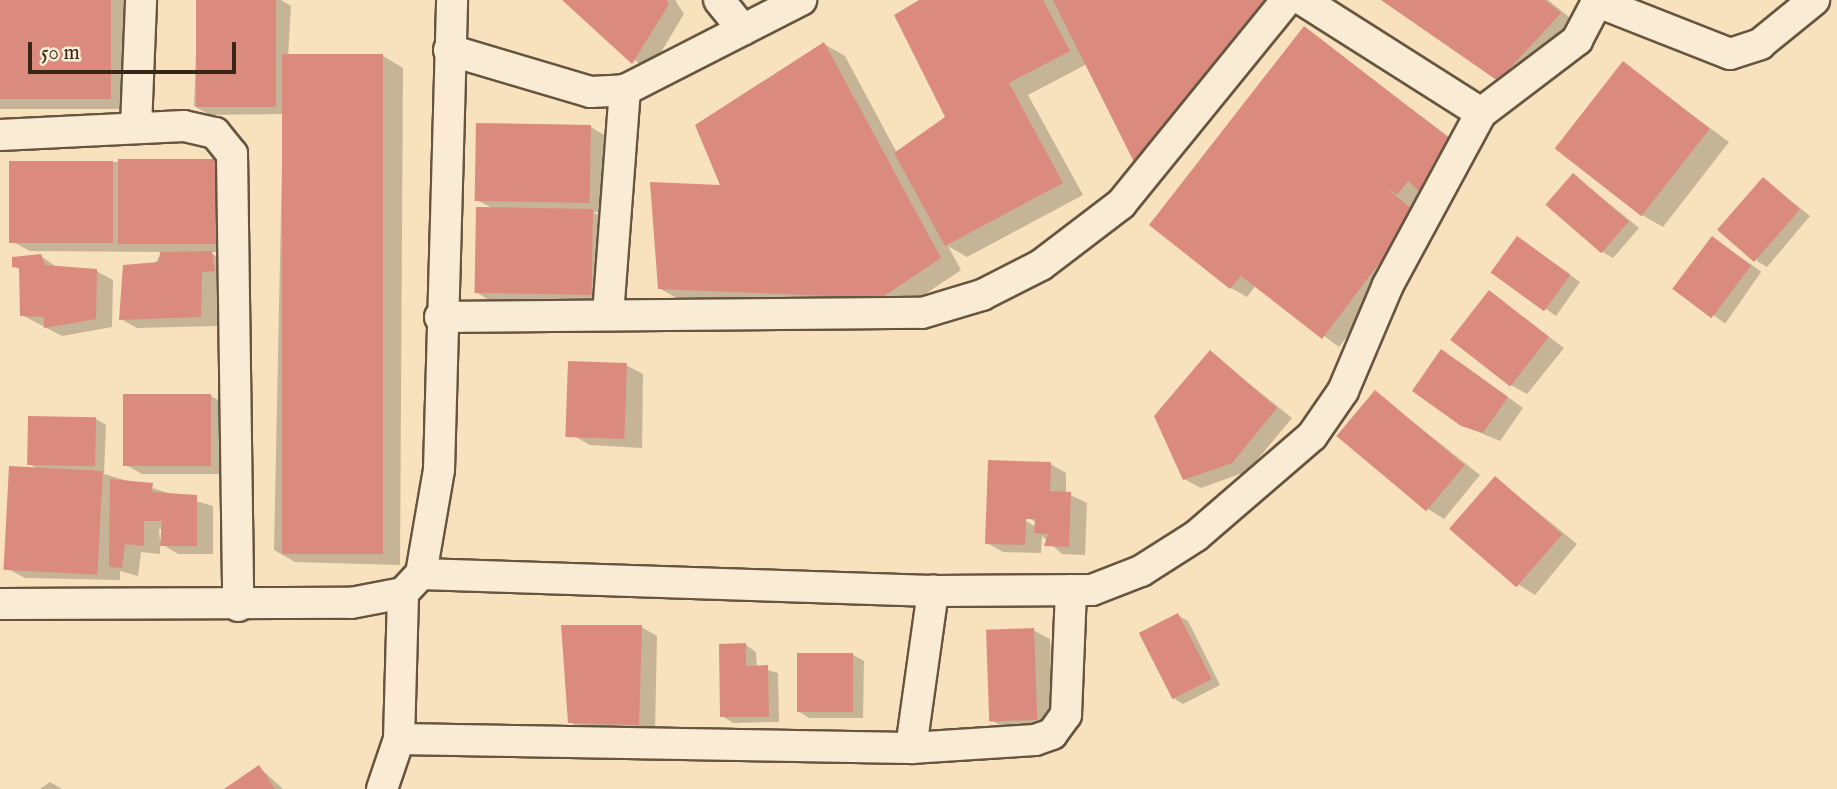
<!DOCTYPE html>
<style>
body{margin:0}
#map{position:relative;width:1837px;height:789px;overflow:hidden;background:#f8e1bd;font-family:"IM FELL English",serif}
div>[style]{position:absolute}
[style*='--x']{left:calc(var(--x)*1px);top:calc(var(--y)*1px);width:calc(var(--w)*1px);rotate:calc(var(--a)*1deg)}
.shadow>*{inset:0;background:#0003;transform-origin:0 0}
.building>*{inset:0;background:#da8b7e;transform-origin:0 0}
.roads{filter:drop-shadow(2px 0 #675540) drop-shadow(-2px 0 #675540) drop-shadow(0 2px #675540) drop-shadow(0 -2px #675540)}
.street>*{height:30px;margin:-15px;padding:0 15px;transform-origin:15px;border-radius:15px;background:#faecd4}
span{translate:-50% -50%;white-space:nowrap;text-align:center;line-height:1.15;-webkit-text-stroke:6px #faecd4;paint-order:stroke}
.scale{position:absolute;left:28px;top:42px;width:208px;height:32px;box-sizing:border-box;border:4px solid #372617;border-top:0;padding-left:9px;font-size:21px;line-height:24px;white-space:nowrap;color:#372617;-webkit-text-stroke:5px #faecd4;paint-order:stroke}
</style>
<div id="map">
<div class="shadow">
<i style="left:0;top:0;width:131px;height:109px"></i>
<i style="clip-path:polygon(198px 0,281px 0,291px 6px,288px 58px,383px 56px,403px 68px,400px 565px,295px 562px,274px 550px,283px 114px,210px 115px,194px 106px)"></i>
<i style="clip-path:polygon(564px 0,675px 0,684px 14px,649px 72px)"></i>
<i style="clip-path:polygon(922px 0,1284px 0,1087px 64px,1028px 95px,1083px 195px,967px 257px,948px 246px,961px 270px,903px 309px,680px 300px,659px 288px,824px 44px,845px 56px,897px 153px,948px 117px)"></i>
<i style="clip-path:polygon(1384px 0,1548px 0,1580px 26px,1520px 92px)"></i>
<i style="clip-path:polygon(1304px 29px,1472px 154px,1412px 207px,1432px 223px,1339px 347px,1256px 285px,1247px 297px,1231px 288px,1152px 225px)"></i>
<i style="clip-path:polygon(1623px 64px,1729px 142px,1663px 227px,1642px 215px)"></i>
<i style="clip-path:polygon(591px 127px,607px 137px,608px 212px,593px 212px,609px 221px,616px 303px,492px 302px,476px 292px,494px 209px,477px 200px)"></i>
<i style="clip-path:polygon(217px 161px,233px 170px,237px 252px,209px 252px,228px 263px,231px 280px,218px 281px,217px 326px,137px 328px,121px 319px,162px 252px,30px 251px,13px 242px,112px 162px)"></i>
<i style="clip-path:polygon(1574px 175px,1639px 228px,1613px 258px,1603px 252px)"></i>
<i style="clip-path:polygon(1764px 179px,1810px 216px,1767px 267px,1757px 261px)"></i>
<i style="left:1713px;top:238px;width:59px;height:63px;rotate:35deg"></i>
<i style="clip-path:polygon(1528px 245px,1580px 282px,1556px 316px,1493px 272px)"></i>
<i style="clip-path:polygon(41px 256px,58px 268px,96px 271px,113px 280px,112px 327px,62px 336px,22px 315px,21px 270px,14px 266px)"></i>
<i style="clip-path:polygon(1489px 292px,1564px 348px,1527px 394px,1511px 385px)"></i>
<i style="clip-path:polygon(1210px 352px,1292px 418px,1248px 471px,1201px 488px,1184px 479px)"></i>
<i style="clip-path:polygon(1458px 361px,1523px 408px,1500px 441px,1462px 425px)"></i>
<i style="clip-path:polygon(626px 365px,643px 374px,642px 448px,590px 445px,574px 436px)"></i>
<i style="clip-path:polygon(1375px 392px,1480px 475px,1444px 519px,1428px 509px)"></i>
<i style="clip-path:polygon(211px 396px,227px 405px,227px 474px,142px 474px,126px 465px)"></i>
<i style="clip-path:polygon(evenodd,96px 419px,106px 425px,104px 474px,213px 506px,213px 554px,178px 554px,160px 543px,160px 554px,141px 552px,138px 576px,120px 571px,120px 580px,25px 578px,8px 569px,39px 469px,29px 464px,96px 419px,159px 529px,163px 529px,162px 541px,160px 541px,159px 529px)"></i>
<i style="clip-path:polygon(evenodd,1050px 464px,1066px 473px,1066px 493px,1087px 503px,1085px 555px,1062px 554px,1042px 536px,1041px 553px,1003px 552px,987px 543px,1050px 464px,1019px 513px,1036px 522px,1036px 527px,1018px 516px,1019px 513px)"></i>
<i style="clip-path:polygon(1496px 478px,1577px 544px,1535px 595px,1519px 585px)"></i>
<i style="clip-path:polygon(1177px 615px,1188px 621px,1220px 685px,1183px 704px,1172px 697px)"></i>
<i style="clip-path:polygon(641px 627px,657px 636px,655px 733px,586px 732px,570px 722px)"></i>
<i style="clip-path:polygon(1033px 630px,1050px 639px,1053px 728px,1007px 729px,991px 720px)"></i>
<i style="clip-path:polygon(746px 645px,756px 652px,757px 667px,778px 673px,779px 722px,733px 723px,722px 716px)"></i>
<i style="clip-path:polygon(853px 655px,864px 661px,863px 718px,809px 718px,798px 711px)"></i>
<i style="clip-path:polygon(259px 767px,283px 789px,227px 789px)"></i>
<i style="clip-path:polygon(50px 782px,62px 789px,40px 789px)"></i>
</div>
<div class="building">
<i style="left:0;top:0;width:111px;height:99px"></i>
<i style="left:196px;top:0;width:80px;height:107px"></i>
<i style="clip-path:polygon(562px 0,666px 0,669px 4px,632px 64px)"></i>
<i style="clip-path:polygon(919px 0,1043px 0,1070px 51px,1009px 83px,1063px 183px,945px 246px,894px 153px,945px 117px,894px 15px)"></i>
<i style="clip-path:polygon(1053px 0,1275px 0,1135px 164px)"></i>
<i style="clip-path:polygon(1381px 0,1545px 0,1561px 13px,1498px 81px)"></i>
<i style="clip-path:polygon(1304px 26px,1457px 144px,1421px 193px,1408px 181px,1397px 195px,1385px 187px,1417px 213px,1322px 339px,1241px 276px,1230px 289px,1149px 225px)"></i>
<i style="clip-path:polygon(824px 42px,941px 258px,881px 298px,658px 289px,650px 182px,720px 185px,695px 125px)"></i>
<i style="left:383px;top:54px;width:500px;height:101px;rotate:90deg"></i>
<i style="left:1623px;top:61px;width:110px;height:111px;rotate:38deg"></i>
<i style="left:476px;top:123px;width:115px;height:78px;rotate:1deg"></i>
<i style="left:118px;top:159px;width:99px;height:85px"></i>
<i style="left:9px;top:161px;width:104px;height:82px"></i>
<i style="left:1573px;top:173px;width:74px;height:42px;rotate:41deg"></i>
<i style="left:1763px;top:177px;width:49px;height:70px;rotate:41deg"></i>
<i style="left:476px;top:207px;width:117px;height:86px;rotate:1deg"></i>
<i style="left:1517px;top:236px;width:66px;height:45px;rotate:36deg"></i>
<i style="left:1712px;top:236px;width:49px;height:66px;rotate:37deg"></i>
<i style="clip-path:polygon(212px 251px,215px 271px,202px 272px,201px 317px,119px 320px,123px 265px,159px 262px,160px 252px)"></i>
<i style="clip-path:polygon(41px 254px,45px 265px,97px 269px,96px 319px,44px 328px,44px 317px,20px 316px,19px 268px,12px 267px,12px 257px)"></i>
<i style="left:1489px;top:290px;width:76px;height:63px;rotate:38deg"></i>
<i style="clip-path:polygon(1441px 349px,1508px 397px,1483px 433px,1461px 426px,1412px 391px)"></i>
<i style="clip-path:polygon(1210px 350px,1277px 408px,1232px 463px,1183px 480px,1154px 416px)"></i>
<i style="left:568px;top:361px;width:59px;height:76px;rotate:2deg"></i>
<i style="left:1375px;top:390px;width:117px;height:60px;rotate:40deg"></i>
<i style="left:211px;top:394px;width:72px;height:88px;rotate:90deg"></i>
<i style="left:28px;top:416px;width:68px;height:49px;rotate:1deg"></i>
<i style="clip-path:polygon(988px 460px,1051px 462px,1050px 491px,1071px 492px,1069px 547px,1044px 546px,1048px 534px,1034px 533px,1035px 519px,1026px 519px,1025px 545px,985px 544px)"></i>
<i style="left:9px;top:466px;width:94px;height:104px;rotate:3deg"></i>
<i style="left:1495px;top:476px;width:89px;height:70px;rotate:41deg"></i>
<i style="clip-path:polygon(110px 479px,153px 483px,152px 492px,197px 495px,197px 546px,160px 546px,162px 521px,144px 521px,144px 546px,125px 544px,122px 568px,109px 567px)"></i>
<i style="left:1178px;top:613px;width:74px;height:44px;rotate:63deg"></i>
<i style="clip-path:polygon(561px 625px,642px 625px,639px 725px,568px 723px)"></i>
<i style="left:1034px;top:628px;width:92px;height:48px;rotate:88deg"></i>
<i style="clip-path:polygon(746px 643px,746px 666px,768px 665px,769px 717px,720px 717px,719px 644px)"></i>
<i style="left:797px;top:653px;width:56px;height:59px"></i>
<i style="clip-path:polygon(259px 765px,275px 789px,224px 789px)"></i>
</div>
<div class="roads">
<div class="street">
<i style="--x:719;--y:0;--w:38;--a:51"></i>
<i style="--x:1303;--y:0;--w:211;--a:32.4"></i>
<i style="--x:1598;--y:2;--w:142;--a:21.5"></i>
<i style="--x:1730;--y:54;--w:32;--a:-18"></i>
<i style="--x:1760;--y:44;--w:70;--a:-39.2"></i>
<i style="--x:449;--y:50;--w:148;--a:16.5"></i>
<i style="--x:591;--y:92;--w:34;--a:-3"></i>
<i style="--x:625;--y:90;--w:198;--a:-27.1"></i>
<i style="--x:136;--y:127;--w:127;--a:-87.7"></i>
<i style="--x:0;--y:135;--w:184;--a:-2.8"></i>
<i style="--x:184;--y:126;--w:32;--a:13"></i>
<i style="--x:215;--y:133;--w:27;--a:51"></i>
<i style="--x:232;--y:154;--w:452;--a:89.2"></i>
<i style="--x:608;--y:315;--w:226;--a:-85.7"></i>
<i style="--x:440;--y:317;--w:482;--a:-0.5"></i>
<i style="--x:922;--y:313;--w:63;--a:-16.7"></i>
<i style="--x:982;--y:295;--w:66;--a:-27"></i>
<i style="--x:1041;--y:265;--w:101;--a:-37.3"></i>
<i style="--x:1121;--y:204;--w:263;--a:-50.9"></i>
<i style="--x:421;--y:574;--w:512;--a:1.9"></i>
<i style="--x:933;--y:591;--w:159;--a:-0.4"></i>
<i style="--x:1092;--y:590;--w:53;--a:-21.2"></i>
<i style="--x:1141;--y:571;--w:65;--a:-32.5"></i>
<i style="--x:1196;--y:536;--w:153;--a:-40.8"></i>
<i style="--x:1312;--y:436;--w:55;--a:-55.4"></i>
<i style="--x:1343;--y:391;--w:115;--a:-67"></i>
<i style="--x:1388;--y:285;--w:196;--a:-61.6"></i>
<i style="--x:1481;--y:113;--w:121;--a:-37.2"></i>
<i style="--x:1577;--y:40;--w:45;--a:-62.3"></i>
<i style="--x:0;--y:604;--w:351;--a:-0.2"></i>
<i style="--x:351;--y:603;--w:53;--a:-10.9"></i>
<i style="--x:403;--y:593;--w:26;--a:-47"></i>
<i style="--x:421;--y:574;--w:106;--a:-80.2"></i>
<i style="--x:439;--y:470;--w:470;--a:-88.4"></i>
<i style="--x:399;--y:739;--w:512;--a:1.01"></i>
<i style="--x:911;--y:748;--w:124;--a:-3.7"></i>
<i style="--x:1035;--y:740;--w:18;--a:-19"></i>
<i style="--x:1052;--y:734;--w:24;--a:-54"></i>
<i style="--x:1066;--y:715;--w:125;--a:-87.7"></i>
<i style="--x:911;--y:748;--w:159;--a:-82"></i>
<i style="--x:382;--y:789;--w:53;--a:-71.2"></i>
<i style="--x:399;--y:739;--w:146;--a:-88.4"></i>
</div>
</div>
<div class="scale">50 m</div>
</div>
